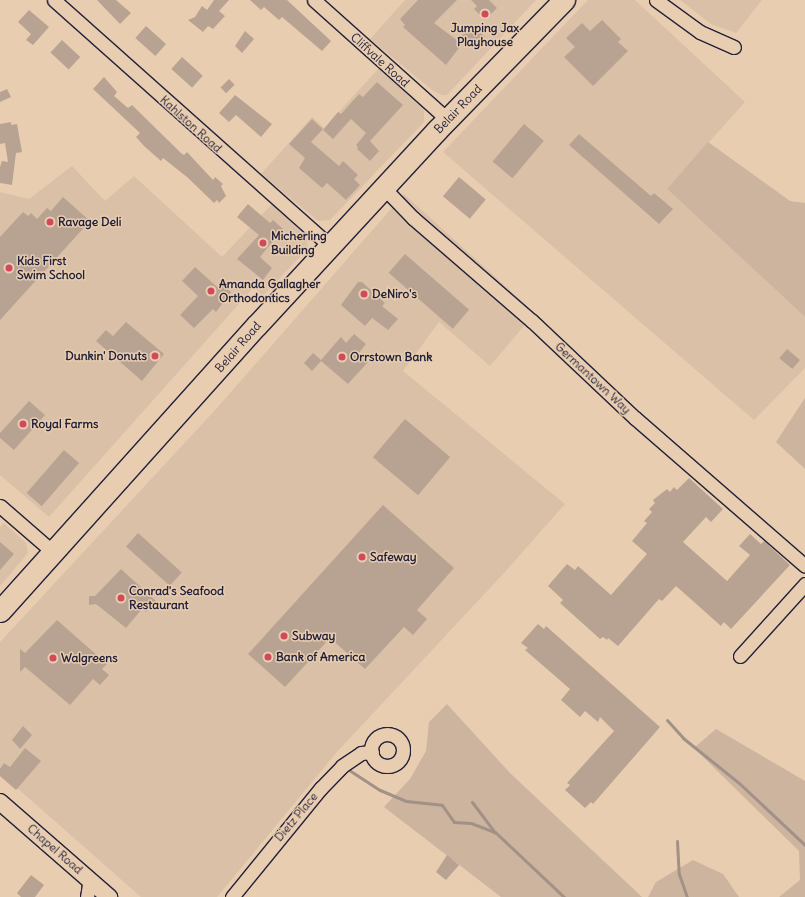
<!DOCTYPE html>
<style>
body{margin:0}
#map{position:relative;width:805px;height:897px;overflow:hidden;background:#e9cdb0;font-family:Delius,sans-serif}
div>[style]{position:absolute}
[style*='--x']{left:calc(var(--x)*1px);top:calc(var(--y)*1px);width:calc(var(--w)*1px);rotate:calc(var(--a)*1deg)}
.built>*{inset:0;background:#dac0a7}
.green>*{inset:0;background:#ccb49f}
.stream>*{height:3px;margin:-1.5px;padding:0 1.5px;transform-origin:1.5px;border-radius:1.5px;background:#a29186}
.building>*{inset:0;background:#b8a393;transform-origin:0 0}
.roads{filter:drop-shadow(1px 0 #22223b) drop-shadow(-1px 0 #22223b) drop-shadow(0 1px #22223b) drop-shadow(0 -1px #22223b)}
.minor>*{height:13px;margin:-6.5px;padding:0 6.5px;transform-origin:6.5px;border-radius:6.5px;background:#e9cdb0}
.minor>.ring{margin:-6.5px;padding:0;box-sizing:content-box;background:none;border:13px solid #e9cdb0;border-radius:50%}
.tertiary>*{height:16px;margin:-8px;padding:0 8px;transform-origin:8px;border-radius:8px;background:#e9cdb0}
.trunk>*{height:21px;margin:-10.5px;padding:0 10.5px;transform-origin:10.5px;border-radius:10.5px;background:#e9cdb0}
.dots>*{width:11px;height:11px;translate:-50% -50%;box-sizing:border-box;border:2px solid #e9cdb0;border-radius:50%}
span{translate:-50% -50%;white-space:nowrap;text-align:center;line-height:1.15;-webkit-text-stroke:3px #e9cdb0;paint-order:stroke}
.poi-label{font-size:12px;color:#22223b;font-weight:700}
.left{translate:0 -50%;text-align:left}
.right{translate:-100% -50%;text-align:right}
.street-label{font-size:12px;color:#22223b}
</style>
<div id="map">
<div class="built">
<i style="clip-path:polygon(405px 0,536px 0,447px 95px,442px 95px,432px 90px,370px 39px)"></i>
<i style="clip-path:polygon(588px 0,635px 0,745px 102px,667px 189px,805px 317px,805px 368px,754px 420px,443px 152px)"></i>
<i style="clip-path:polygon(680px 0,762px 0,736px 33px,711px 24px)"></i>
<i style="clip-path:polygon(379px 68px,424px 110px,424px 122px,330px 220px,318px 221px,261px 174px,312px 117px,324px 128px)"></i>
<i style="clip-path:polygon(72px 166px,105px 201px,134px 176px,222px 257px,272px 204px,307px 238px,308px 248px,263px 296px,254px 287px,49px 517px,0 475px,0 192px,29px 199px)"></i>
<i style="clip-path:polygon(404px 194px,535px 313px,490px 366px,439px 322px,403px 371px,565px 504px,505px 572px,337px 752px,217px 897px,141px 897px,0 773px,0 642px,217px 408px)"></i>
<i style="clip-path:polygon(4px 523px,26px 543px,28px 553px,0 586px,0 527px)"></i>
</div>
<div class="green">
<i style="clip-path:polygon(708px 142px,790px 201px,805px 203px,805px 317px,667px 189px)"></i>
<i style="clip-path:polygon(805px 398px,805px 469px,776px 442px)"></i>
<i style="clip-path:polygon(447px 704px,510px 773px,642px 897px,501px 897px,384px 807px,410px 779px,426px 751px,429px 722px)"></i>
<i style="clip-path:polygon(716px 729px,805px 781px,805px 897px,779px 897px,800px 880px,799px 851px,694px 748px)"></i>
<i style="clip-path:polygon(693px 860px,723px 874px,739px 897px,648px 897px,656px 882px)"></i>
</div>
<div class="stream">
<i style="--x:667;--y:720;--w:24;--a:48"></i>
<i style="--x:683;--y:738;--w:72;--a:38.8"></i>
<i style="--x:739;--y:783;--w:91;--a:43.2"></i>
<i style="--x:349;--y:770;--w:37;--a:33"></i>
<i style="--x:380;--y:790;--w:28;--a:23"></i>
<i style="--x:406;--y:801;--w:36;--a:6"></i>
<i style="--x:442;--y:805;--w:21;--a:55"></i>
<i style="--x:454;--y:822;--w:17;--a:3"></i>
<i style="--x:471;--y:823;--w:26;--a:21"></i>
<i style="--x:472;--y:802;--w:38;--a:53"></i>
<i style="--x:495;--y:832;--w:95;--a:43.3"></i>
<i style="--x:677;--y:841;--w:33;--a:87"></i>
<i style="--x:679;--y:874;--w:24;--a:71"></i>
</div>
<div class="building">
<i style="clip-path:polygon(97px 0,116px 0,131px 13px,120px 24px)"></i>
<i style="clip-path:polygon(214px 0,229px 0,219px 11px,225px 16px,213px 29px,208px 26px,203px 32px,188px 20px,195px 17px,202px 6px,207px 10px)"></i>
<i style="clip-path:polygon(250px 0,287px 0,331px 41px,322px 51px,282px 17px,279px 20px,264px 7px,261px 10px)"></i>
<i style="clip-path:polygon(418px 0,457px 0,434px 23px,462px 44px,446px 65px,403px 27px,405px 25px,400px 19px)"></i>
<i style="clip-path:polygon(471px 0,489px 0,497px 8px,485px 20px,474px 9px,477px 6px)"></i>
<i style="clip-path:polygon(29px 10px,49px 27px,33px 45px,26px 40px,31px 34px,18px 22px)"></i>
<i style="clip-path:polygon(602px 20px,621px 39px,618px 42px,628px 51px,593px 86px,564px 57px,575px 47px,566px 38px,582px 23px,590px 31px)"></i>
<i style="left:146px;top:26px;width:27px;height:16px;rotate:42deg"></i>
<i style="clip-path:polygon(473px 26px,485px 37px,475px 47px,462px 35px)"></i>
<i style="clip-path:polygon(245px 31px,254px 39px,242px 53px,235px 46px)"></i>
<i style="left:62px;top:40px;width:25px;height:17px;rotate:43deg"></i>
<i style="left:182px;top:57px;width:28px;height:16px;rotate:42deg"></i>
<i style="clip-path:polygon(104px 77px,117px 92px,114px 96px,128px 108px,132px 105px,181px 153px,184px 155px,187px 152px,213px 180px,215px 177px,223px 184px,221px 186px,226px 196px,219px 203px,217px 200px,214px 203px,187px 177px,163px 158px,161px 161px,144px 146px,136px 137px,140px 133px,93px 89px)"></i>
<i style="left:229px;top:79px;width:8px;height:12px;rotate:45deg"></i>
<i style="clip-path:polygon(377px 82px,403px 105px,370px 141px,379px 151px,370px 161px,357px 149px,358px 147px,356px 145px,366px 133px,351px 119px,333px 139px,323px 130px,338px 112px,341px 114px,359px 94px,363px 97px)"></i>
<i style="clip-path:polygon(7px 89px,11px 97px,0 102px,0 92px)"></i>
<i style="clip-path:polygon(235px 95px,272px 124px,261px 137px,236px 115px,229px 122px,219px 113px)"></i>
<i style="clip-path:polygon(312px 119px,323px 129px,311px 142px,339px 166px,343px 161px,358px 175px,354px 179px,360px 185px,346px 200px,327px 183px,322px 188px,299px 168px,305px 158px,289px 144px)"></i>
<i style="clip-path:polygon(11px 122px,11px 125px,17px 124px,22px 152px,16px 153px,12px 185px,0 183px,0 167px,2px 161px,8px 162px,5px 143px,0 144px,0 124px)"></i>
<i style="left:524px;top:124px;width:26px;height:49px;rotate:40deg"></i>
<i style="clip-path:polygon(579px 134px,651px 196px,654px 193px,673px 209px,659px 224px,569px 145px)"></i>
<i style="left:459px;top:177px;width:35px;height:25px;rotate:40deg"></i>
<i style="clip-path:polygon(63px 197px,90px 221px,0 320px,0 237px,23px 212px,28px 216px,31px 213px,37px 219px,47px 208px,51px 211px)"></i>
<i style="clip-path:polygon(248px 204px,270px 223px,273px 220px,283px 229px,260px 257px,272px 268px,263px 280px,237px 259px,259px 235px,237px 217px)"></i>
<i style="left:405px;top:254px;width:85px;height:25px;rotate:41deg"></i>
<i style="clip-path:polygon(195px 267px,217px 287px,220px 284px,231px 292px,216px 312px,213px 309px,194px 328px,180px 315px,198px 296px,182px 281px)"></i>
<i style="clip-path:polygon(358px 282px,362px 282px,385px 303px,382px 306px,398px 319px,388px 330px,372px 318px,365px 326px,341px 305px)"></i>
<i style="clip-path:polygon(126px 322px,164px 354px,142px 381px,96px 341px,106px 330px,113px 336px)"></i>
<i style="clip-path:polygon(354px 334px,366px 344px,358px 354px,368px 362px,348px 384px,321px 361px,312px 371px,304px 363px,313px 353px,321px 360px,341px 337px,346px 343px)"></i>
<i style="left:787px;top:349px;width:17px;height:12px;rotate:40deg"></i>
<i style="clip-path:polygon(29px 401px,45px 415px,14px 450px,0 438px,0 433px)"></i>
<i style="left:405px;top:419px;width:59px;height:50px;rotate:40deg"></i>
<i style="left:64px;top:450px;width:20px;height:57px;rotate:41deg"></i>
<i style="clip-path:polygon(689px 478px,723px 509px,711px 522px,706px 517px,683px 542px,727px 581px,750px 555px,739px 546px,750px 534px,761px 544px,764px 541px,790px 565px,731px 629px,724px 622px,721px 626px,676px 586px,662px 601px,659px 599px,618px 646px,608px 638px,607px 640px,603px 637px,600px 639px,560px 603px,563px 600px,548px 586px,567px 564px,575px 570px,578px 566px,611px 595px,647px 554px,632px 541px,647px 523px,644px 521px,652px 512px,649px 509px,655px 503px,653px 500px,667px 489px,670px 492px,674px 487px,677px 490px)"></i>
<i style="clip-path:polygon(383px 505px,454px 568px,417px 610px,427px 619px,413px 635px,404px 627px,365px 669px,330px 638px,285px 687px,248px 654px)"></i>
<i style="left:138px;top:533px;width:59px;height:18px;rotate:42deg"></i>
<i style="clip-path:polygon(0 542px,14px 554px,0 570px)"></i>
<i style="clip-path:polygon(121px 569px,156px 601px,146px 612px,142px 609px,126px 628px,96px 604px,89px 605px,89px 596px,95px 596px)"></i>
<i style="clip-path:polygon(57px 620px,107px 664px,102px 669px,109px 675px,100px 685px,93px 679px,70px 705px,25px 667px,20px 672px,20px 649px,25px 653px)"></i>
<i style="clip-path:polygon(538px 624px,544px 629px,546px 626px,660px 727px,593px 804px,591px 802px,585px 808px,565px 790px,570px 785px,567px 783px,614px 731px,600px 717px,598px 722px,585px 711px,580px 717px,561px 700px,570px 689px,525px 650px,528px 648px,521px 643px)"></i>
<i style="clip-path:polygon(23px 726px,32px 735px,20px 749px,12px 740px)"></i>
<i style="clip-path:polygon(25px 748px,41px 761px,16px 790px,0 776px,0 769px,4px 763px,10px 767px)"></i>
<i style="clip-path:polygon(447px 855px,459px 865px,446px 880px,436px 872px)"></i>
<i style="clip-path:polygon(31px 875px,44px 885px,35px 897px,21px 897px,17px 893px)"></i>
</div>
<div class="roads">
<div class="minor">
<i style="--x:54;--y:0;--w:370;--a:41.7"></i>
<i style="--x:314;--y:0;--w:180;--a:41.8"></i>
<i style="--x:656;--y:0;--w:54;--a:36"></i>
<i style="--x:700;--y:32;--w:37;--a:24"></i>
<i style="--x:384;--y:188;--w:42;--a:46"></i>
<i style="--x:413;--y:218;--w:157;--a:40.9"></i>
<i style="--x:532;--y:321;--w:141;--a:43.3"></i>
<i style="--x:635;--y:418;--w:225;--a:41"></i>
<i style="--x:0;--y:506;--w:70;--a:41"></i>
<i style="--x:740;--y:656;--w:97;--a:-47.9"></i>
<i class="ring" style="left:371px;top:734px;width:19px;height:19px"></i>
<i style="--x:87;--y:897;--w:18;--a:-81"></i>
<i style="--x:232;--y:897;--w:141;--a:-50.8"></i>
<i style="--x:321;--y:788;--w:30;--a:-46"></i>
<i style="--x:342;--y:766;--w:23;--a:-34"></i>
<i style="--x:361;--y:753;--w:11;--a:-5"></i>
</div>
<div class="tertiary">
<i style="--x:0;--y:802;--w:145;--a:41.1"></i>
</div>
<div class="trunk">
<i style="--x:0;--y:611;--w:385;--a:-48.1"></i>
<i style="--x:257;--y:325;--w:265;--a:-47.3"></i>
<i style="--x:437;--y:130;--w:182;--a:-45.7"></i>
</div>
</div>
<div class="dots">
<i style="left:485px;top:14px;background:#d1495b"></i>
<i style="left:50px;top:222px;background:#d1495b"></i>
<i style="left:263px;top:243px;background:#d1495b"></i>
<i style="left:9px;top:268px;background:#d1495b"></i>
<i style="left:211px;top:291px;background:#d1495b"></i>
<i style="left:364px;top:294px;background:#d1495b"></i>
<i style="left:155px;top:356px;background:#d1495b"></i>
<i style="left:342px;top:357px;background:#d1495b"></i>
<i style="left:23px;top:424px;background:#d1495b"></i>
<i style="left:362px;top:557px;background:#d1495b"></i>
<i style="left:121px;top:598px;background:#d1495b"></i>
<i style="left:284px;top:636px;background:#d1495b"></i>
<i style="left:268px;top:657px;background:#d1495b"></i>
<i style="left:53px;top:658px;background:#d1495b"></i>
</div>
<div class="poi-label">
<span style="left:485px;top:35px">Jumping Jax<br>Playhouse</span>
<span class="left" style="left:58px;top:222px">Ravage Deli</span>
<span class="left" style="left:271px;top:243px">Micherling<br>Building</span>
<span class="left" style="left:17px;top:268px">Kids First<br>Swim School</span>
<span class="left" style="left:219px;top:291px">Amanda Gallagher<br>Orthodontics</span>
<span class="left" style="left:372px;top:294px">DeNiro's</span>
<span class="right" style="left:147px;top:356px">Dunkin' Donuts</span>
<span class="left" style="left:350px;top:357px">Orrstown Bank</span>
<span class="left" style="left:31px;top:424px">Royal Farms</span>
<span class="left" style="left:370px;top:557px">Safeway</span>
<span class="left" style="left:129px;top:598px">Conrad's Seafood<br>Restaurant</span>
<span class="left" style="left:292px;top:636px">Subway</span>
<span class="left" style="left:276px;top:657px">Bank of America</span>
<span class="left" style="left:61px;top:658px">Walgreens</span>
</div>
<div class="street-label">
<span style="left:380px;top:60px;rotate:42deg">Cliffvale Road</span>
<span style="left:458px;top:109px;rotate:-46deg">Belair Road</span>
<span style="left:191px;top:124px;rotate:42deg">Kahlston Road</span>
<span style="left:238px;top:347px;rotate:-49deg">Belair Road</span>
<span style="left:593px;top:378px;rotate:43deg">Germantown Way</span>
<span style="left:296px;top:817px;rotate:-50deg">Dietz Place</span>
<span style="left:55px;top:849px;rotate:41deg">Chapel Road</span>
</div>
</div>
